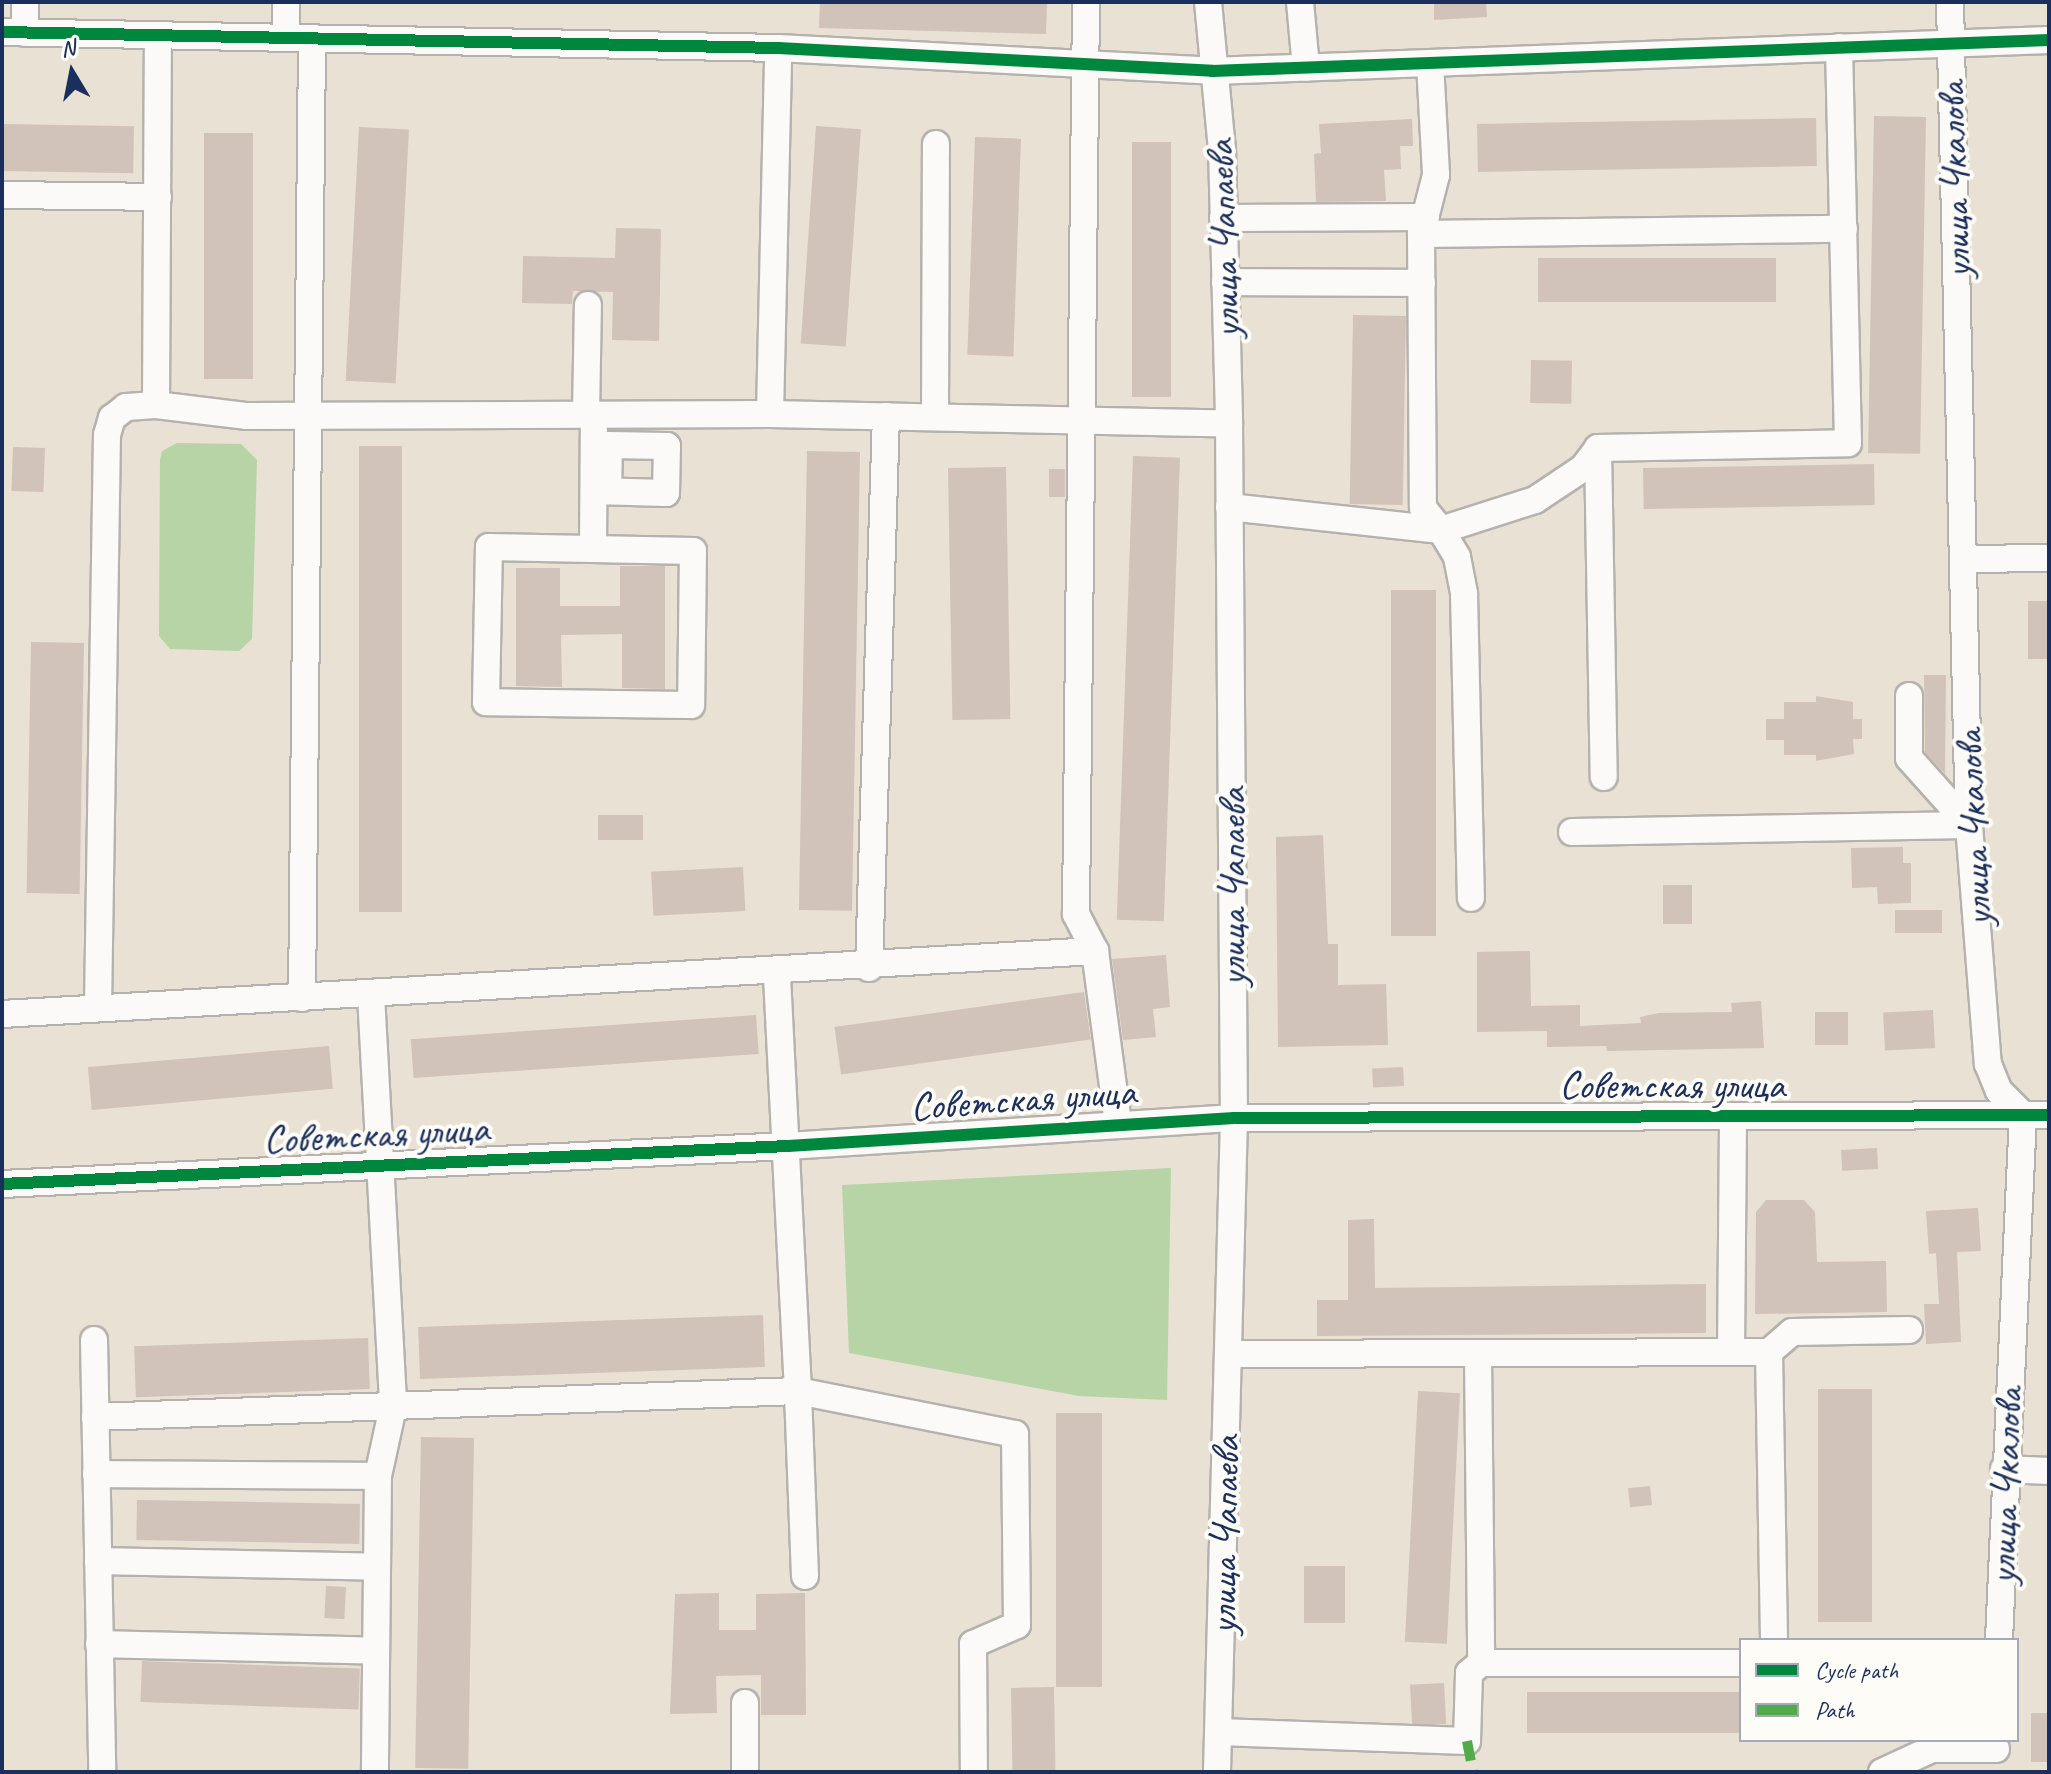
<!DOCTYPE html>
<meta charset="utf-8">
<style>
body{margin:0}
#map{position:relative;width:2051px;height:1774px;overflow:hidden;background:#e9e1d3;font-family:Caveat,sans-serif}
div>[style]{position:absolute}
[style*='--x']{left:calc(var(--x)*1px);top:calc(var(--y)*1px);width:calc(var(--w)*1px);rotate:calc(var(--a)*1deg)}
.green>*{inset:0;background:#b6d4a5}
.building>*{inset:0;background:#d1c2ba;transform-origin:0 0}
.roads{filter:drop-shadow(2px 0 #b5b2ae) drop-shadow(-2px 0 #b5b2ae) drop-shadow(0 2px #b5b2ae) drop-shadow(0 -2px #b5b2ae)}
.minor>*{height:26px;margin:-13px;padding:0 13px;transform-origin:13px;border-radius:13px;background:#fcfaf8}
.quiet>*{height:10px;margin-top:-5px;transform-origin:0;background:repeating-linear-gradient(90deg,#52ab49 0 20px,transparent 0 30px)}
.cycleway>*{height:12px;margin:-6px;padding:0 6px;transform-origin:6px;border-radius:6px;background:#00873e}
span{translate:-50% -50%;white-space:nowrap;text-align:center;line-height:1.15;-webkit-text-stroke:8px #fdfcf7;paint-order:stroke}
.street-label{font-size:40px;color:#1b2f5e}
.frame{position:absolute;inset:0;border:4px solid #1b2f5e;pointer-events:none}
.legend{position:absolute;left:1739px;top:1638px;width:280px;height:104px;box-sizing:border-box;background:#fdfcf7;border:2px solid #a3aaba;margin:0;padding:10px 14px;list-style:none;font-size:24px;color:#1b2f5e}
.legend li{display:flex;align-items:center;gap:16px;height:40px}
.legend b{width:40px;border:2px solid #a3aaba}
.north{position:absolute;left:32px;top:32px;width:80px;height:80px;-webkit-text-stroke:6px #fdfcf7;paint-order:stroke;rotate:350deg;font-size:22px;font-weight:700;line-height:32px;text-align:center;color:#1b2f5e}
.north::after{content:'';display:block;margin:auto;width:28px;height:36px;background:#1b2f5e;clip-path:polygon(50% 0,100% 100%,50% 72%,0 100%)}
</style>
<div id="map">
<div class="green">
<i style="clip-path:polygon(177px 443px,241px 444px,257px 460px,252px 639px,239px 651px,170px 649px,159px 636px,160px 459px,162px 451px)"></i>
<i style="clip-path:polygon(1171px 1168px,1167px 1400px,1079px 1396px,849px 1353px,842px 1185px)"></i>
</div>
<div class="building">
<i style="clip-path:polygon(820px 2px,1047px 2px,1046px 34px,819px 28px)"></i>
<i style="clip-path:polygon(1434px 2px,1486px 2px,1487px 17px,1434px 20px)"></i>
<i style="left:1874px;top:116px;width:52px;height:337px;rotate:1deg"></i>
<i style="left:1816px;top:118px;width:48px;height:339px;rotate:89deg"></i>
<i style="clip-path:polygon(1412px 119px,1413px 146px,1400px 146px,1401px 169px,1384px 170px,1386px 201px,1316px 202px,1314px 154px,1321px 153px,1319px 124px)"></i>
<i style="left:2px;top:124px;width:132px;height:47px;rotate:1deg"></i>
<i style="left:816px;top:126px;width:45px;height:218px;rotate:4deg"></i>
<i style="left:359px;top:127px;width:50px;height:254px;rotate:3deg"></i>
<i style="left:253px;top:133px;width:246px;height:49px;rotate:90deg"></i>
<i style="left:975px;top:137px;width:46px;height:218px;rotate:2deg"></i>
<i style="left:1132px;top:142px;width:39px;height:255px"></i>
<i style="clip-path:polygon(616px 228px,661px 229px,659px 341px,612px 340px,613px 292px,573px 291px,572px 304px,522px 303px,523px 256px,615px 258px)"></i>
<i style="left:1776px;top:258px;width:44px;height:238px;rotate:90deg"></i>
<i style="left:1353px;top:315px;width:53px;height:189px;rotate:1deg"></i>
<i style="left:1531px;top:360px;width:41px;height:43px;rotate:1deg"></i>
<i style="left:359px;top:446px;width:43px;height:466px"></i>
<i style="left:13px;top:447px;width:32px;height:44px;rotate:2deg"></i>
<i style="left:807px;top:451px;width:53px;height:459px;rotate:1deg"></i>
<i style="left:1133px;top:456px;width:47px;height:464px;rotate:2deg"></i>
<i style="left:1874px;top:464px;width:41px;height:231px;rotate:89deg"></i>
<i style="left:1006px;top:467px;width:252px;height:58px;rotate:89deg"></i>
<i style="left:1049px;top:469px;width:16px;height:28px"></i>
<i style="clip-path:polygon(620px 566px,665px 566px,665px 689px,622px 688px,622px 634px,561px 635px,562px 687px,516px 686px,516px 568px,560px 568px,560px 606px,620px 606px)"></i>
<i style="left:1391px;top:590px;width:45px;height:346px"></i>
<i style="left:2049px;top:601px;width:58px;height:21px;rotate:90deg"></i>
<i style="left:31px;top:642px;width:53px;height:251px;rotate:1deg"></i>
<i style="clip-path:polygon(1924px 675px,1946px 675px,1945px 774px,1925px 752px)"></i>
<i style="clip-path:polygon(1816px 696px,1853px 702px,1853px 719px,1862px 719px,1862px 739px,1853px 739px,1854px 754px,1816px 761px,1816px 755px,1784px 755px,1784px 740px,1766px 740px,1766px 719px,1784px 719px,1784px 702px,1816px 702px)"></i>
<i style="left:643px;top:815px;width:25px;height:45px;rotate:90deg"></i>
<i style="clip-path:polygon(1323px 835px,1328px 944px,1338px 944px,1338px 985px,1386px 984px,1388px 1045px,1278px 1047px,1276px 837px)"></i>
<i style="clip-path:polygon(1903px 847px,1903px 863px,1911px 863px,1911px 903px,1878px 904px,1877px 887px,1852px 888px,1851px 848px)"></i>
<i style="left:743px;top:867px;width:44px;height:92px;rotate:87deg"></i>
<i style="left:1692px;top:885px;width:39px;height:29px;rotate:90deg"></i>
<i style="left:1895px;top:910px;width:47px;height:23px"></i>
<i style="clip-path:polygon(1530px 951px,1531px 1006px,1580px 1005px,1580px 1026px,1641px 1023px,1640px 1017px,1659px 1013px,1732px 1012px,1731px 1003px,1761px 1001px,1764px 1048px,1607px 1051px,1606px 1046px,1547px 1047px,1547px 1031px,1477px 1032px,1477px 952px)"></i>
<i style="clip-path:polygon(1166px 955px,1170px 1007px,1153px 1009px,1156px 1037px,1123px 1040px,1112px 959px)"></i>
<i style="left:1084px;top:992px;width:48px;height:252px;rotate:82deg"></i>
<i style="left:1933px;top:1010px;width:38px;height:50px;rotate:87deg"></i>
<i style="left:1815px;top:1012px;width:33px;height:33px"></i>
<i style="left:756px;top:1015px;width:39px;height:346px;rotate:86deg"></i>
<i style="left:329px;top:1046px;width:43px;height:242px;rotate:85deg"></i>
<i style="left:1403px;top:1067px;width:19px;height:31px;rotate:87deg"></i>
<i style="left:1877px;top:1148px;width:21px;height:36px;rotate:87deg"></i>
<i style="clip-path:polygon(1766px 1200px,1804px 1200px,1815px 1212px,1817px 1262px,1886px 1261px,1887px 1312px,1755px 1314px,1756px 1212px)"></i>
<i style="clip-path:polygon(1978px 1208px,1981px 1251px,1957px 1252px,1961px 1342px,1926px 1344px,1924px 1304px,1939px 1304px,1936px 1253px,1929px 1254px,1926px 1211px)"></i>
<i style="clip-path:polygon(1374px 1219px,1375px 1288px,1706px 1284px,1706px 1333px,1317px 1336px,1317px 1300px,1348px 1300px,1348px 1220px)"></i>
<i style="left:763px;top:1315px;width:52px;height:345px;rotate:88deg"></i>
<i style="left:368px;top:1338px;width:51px;height:234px;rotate:88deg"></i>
<i style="left:1872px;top:1389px;width:233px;height:54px;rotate:90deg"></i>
<i style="left:1418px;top:1391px;width:42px;height:251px;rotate:3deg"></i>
<i style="left:1056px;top:1413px;width:46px;height:274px"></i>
<i style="left:421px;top:1437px;width:53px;height:331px;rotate:1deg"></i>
<i style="left:1650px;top:1486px;width:19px;height:22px;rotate:84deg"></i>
<i style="left:137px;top:1500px;width:223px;height:40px;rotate:1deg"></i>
<i style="left:1304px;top:1566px;width:41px;height:57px"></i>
<i style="left:326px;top:1586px;width:20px;height:32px;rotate:3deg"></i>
<i style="clip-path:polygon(719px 1593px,719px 1630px,756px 1630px,756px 1594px,805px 1593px,806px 1715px,761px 1715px,761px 1675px,716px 1676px,717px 1713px,670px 1714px,675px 1594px)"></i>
<i style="left:142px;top:1661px;width:218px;height:41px;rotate:2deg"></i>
<i style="left:1444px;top:1683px;width:41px;height:34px;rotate:87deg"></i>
<i style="left:1054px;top:1687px;width:85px;height:43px;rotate:89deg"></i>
<i style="left:1741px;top:1692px;width:41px;height:214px;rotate:90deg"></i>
<i style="left:2031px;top:1713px;width:18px;height:49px"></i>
</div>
<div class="roads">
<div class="minor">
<i style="--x:1086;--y:2;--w:912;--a:90.63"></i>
<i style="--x:1076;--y:914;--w:42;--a:62.8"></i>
<i style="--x:1208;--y:2;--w:148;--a:84.6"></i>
<i style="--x:1222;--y:149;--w:275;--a:88.5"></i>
<i style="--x:1229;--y:424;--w:694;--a:89.59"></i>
<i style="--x:1234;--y:1118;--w:654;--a:91.49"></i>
<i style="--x:1300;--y:2;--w:66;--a:84.8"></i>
<i style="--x:1950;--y:2;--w:823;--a:88.68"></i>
<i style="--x:1969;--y:825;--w:240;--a:85.5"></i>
<i style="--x:1988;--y:1064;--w:29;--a:68"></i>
<i style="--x:1999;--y:1091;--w:34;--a:45"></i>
<i style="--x:2023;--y:1115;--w:526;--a:92.62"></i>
<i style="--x:2;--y:32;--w:776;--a:1.18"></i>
<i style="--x:778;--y:48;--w:435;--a:3"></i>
<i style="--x:1212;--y:71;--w:838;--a:-2.12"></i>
<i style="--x:25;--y:33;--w:31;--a:-90"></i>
<i style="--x:286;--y:37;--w:35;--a:-90"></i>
<i style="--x:1430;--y:63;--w:112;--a:86.9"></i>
<i style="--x:1436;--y:175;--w:61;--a:104.3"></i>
<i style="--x:1421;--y:234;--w:274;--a:89.6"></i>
<i style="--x:1423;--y:508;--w:28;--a:51"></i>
<i style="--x:1441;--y:530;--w:99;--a:-17.7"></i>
<i style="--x:1535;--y:500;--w:58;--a:-33.7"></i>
<i style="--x:1583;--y:468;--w:25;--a:-53"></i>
<i style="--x:2;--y:195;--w:156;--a:0.7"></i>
<i style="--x:1223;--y:218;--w:203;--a:-0.3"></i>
<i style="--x:1421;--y:234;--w:423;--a:-0.7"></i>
<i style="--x:1225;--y:282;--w:197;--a:0.3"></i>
<i style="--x:156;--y:405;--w:92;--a:6.9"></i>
<i style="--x:247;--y:416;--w:523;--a:-0.22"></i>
<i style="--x:770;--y:414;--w:459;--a:1.2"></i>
<i style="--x:770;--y:414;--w:366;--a:-88.7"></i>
<i style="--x:586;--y:415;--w:110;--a:-89"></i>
<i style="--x:935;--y:416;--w:272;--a:-89.8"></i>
<i style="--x:1598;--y:448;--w:250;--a:-1.1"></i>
<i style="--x:1848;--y:443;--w:396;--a:-91.3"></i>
<i style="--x:1598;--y:448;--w:329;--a:89"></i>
<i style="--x:594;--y:491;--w:72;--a:1.6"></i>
<i style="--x:666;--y:493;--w:47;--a:-88.8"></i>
<i style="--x:667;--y:446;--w:58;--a:-179"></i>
<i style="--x:609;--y:445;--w:46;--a:91.2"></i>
<i style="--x:1229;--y:507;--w:213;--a:6.2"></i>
<i style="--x:1441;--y:530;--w:31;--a:59"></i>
<i style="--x:1457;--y:557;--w:38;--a:79"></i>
<i style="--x:1464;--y:594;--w:304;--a:88.7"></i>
<i style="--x:489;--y:547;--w:204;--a:1.1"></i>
<i style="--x:693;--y:551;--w:154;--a:90.7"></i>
<i style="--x:691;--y:705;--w:205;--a:-179.2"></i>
<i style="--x:486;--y:702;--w:155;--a:-88.9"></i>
<i style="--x:593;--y:549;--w:134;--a:-89.6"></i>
<i style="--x:1966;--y:559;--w:83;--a:-0.7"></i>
<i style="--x:1909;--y:696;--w:62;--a:90"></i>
<i style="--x:1909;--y:758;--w:90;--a:48.2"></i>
<i style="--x:1572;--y:832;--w:397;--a:-1"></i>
<i style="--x:869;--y:968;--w:552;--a:-88.24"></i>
<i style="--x:371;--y:995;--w:413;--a:86.9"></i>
<i style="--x:393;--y:1407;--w:71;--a:102.3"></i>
<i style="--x:378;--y:1476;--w:296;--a:90.6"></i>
<i style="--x:302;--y:998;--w:959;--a:-89.4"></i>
<i style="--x:98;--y:1007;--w:572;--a:-89.1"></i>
<i style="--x:107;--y:435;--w:18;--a:-74"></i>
<i style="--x:112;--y:418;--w:18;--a:-38"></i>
<i style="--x:126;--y:407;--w:30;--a:-4"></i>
<i style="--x:156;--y:405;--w:369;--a:-89.7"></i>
<i style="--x:2;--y:1014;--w:1095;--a:-3.3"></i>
<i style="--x:1095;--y:951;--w:175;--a:82.4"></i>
<i style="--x:2;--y:1184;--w:787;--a:-2.77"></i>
<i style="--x:788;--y:1146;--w:447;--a:-3.6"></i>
<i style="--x:1234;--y:1118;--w:815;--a:-0.21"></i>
<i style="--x:94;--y:1340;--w:432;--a:88.9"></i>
<i style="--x:1731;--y:1352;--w:236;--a:-89.5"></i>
<i style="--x:1769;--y:1352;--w:30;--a:-41"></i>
<i style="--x:1792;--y:1332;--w:117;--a:-1"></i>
<i style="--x:1228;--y:1354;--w:541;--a:-0.21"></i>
<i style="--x:1769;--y:1352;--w:288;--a:89"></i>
<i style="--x:1478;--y:1354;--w:309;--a:89.4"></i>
<i style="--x:95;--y:1417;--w:703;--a:-2.12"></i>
<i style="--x:798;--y:1391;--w:419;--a:-92.9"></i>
<i style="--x:2004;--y:1469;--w:45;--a:2.5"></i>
<i style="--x:96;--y:1474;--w:282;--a:0.4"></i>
<i style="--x:98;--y:1561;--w:279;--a:1.2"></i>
<i style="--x:805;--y:1576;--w:185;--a:-92.2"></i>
<i style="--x:798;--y:1391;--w:221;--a:11.2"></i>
<i style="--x:1015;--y:1434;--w:191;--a:89.4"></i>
<i style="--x:1017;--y:1625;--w:48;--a:156.6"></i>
<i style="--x:973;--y:1644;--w:128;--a:89.6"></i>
<i style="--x:99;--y:1644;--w:277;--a:1.4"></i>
<i style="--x:745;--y:1703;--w:69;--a:90"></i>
<i style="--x:1219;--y:1732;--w:248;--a:2.1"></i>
<i style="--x:1467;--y:1741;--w:68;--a:-88.3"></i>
<i style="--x:1469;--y:1673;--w:16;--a:-40"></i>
<i style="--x:1481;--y:1663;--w:260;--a:0"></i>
<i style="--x:1882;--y:1772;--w:55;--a:-24.7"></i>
<i style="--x:1932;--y:1749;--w:64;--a:0"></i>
</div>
</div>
<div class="quiet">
<i style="--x:1467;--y:1741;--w:32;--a:79"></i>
</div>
<div class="cycleway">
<i style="--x:2;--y:32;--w:776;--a:1.18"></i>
<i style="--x:778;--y:48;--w:435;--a:3"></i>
<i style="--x:1212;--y:71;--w:838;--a:-2.12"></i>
<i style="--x:2;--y:1184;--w:787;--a:-2.77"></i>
<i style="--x:788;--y:1146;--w:447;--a:-3.6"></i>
<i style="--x:1234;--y:1118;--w:815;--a:-0.21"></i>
</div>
<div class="street-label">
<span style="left:1954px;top:180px;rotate:-92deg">улица Чкалова</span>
<span style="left:1223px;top:239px;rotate:-92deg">улица Чапаева</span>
<span style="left:1973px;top:828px;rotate:-93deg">улица Чкалова</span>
<span style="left:1232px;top:887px;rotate:-90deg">улица Чапаева</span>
<span style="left:1672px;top:1085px">Советская улица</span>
<span style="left:1023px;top:1099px;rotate:-4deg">Советская улица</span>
<span style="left:376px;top:1134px;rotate:-3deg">Советская улица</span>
<span style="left:2005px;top:1486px;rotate:-88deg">улица Чкалова</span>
<span style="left:1224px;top:1535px;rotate:-89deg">улица Чапаева</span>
</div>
<div class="frame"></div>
<ul class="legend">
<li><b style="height:10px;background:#00873e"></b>Cycle path</li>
<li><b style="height:10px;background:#52ab49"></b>Path</li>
</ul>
<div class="north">N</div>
</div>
